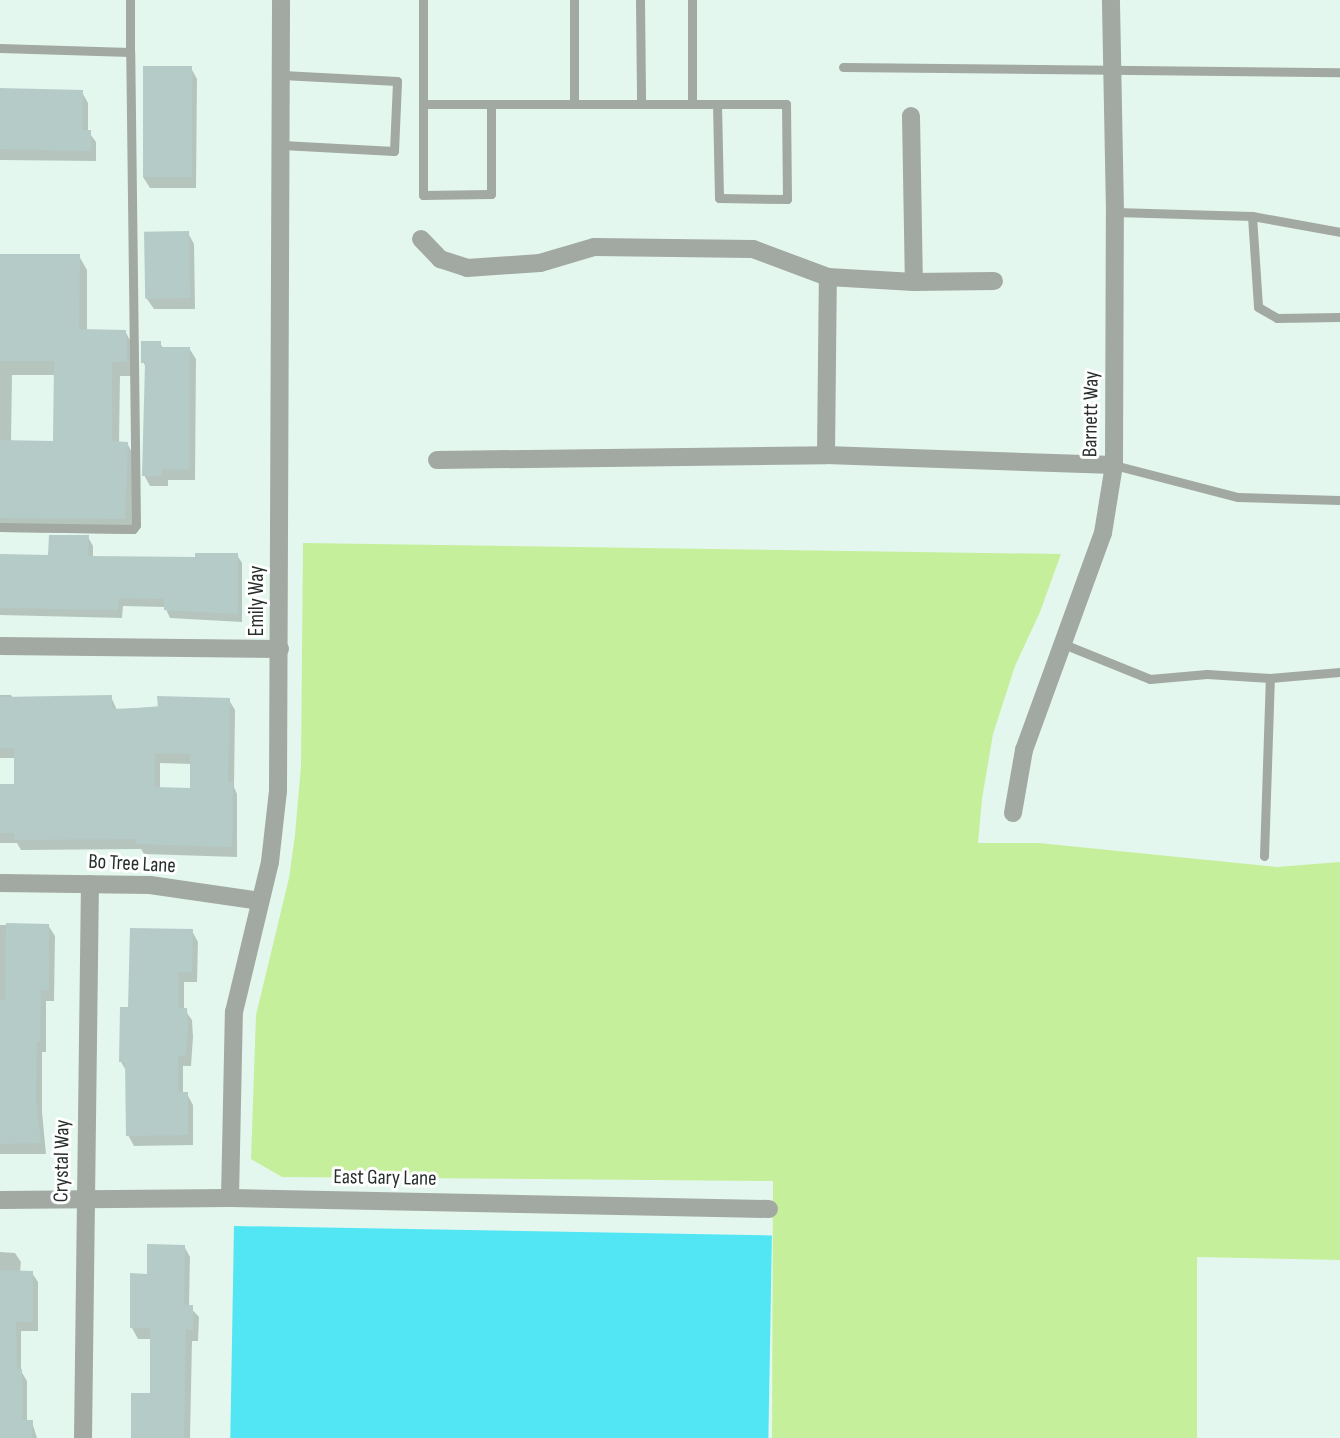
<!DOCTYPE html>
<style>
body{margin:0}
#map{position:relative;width:1340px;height:1438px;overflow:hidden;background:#e3f7ee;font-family:"Sofia Sans Condensed",sans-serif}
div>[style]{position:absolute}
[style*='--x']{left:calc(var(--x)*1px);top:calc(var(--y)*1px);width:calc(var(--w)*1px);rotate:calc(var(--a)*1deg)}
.green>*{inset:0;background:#c5ef9a}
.water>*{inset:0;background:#52e6f5;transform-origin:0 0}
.shadow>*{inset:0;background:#0003}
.building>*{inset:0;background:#b5cbc7;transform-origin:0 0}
.service>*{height:9px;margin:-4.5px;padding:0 4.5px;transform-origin:4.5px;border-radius:4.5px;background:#a2a8a2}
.minor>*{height:18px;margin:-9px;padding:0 9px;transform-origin:9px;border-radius:9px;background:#a2a8a2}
span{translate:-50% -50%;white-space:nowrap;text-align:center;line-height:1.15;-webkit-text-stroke:6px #fff;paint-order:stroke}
.street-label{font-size:21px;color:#272f2c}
</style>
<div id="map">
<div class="green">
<i style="clip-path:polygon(303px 543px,1061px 554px,1040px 612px,1015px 666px,993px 734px,982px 799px,978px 843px,1039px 843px,1277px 867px,1340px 862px,1340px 1260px,1197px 1257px,1197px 1438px,772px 1438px,773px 1181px,282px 1177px,251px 1159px,256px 1015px,289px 878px,295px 835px,301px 766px)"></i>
</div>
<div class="water">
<i style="left:234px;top:1226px;width:538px;height:212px;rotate:1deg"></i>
</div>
<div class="shadow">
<i style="clip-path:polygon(191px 68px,197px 79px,196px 188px,150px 188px,143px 177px)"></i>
<i style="clip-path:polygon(0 90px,82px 92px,88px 103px,88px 131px,96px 142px,96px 161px,0 160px)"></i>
<i style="clip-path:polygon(188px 233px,194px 244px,195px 309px,154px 309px,147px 299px)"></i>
<i style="clip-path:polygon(evenodd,0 255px,79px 256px,87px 270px,87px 331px,125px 331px,133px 346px,134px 376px,120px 376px,119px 443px,127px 443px,135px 458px,133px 534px,0 532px,0 255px,12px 375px,55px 375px,55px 443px,11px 442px,12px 375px)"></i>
<i style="clip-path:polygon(160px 343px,163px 348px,189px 348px,196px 359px,195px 480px,168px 480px,168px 486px,150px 486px,144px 475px,147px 369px,143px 362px)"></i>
<i style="clip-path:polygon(88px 537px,93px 546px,93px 557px,197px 559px,237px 555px,242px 563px,242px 622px,170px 618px,165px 607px,123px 606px,122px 618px,0 615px,0 556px,50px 557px)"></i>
<i style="clip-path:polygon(evenodd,0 695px,11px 695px,13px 699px,111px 697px,117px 710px,229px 700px,235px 710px,234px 787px,237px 794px,237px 857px,144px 854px,141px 849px,21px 850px,17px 843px,0 843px,0 785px,16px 786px,16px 758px,0 758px,0 695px,160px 763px,192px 764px,192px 789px,160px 789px,160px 763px)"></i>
<i style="clip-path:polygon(0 925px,48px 925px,55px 936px,54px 1001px,46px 1001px,46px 1052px,42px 1052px,42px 1112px,46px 1154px,0 1154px)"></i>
<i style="clip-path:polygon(192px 931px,198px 942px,197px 982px,184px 982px,184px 1009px,192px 1020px,193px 1037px,191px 1066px,183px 1066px,183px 1094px,187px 1094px,193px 1105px,193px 1145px,134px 1146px,128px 1135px,127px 1072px,121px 1062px,130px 1009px)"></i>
<i style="clip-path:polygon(184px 1246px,190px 1257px,189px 1306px,199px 1317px,198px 1341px,192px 1341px,190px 1438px,133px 1438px,151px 1394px,152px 1339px,138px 1339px,132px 1328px,148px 1276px)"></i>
<i style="clip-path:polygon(0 1252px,15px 1253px,21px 1262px,20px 1272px,32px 1273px,38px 1282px,38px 1331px,21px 1331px,21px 1371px,27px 1381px,27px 1422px,32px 1422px,37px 1438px,0 1438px)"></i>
</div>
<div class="building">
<i style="left:143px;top:66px;width:49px;height:111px"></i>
<i style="clip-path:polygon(0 88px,83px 90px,82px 130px,91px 130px,91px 151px,0 149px)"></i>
<i style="left:189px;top:231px;width:67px;height:45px;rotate:89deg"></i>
<i style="clip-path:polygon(0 254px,80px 254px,79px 329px,126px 330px,127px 362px,112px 362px,112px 441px,128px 442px,125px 519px,0 518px,0 440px,53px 441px,54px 361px,0 361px)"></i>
<i style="clip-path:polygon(141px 341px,161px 341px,161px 347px,190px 347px,189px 470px,162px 469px,162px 476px,142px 476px,145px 363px,141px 363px)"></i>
<i style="clip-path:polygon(49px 535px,89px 535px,88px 556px,195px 557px,195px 553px,238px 553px,238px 614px,164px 610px,164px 599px,119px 598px,118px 610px,0 608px,0 554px,48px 555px)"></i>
<i style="clip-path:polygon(evenodd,112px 695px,112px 709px,158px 707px,157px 696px,230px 698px,228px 782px,233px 782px,232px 847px,136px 844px,136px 839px,14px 840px,14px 833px,0 833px,0 784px,14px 784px,14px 748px,0 748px,0 697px,112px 695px,155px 753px,190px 754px,190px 788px,155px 787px,155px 753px)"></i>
<i style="clip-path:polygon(6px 923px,49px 924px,49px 990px,41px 990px,40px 1042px,37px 1042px,36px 1100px,41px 1143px,0 1144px,0 1000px,5px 1000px)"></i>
<i style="clip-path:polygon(130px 928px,193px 929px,192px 972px,178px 972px,179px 1008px,187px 1008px,188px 1025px,186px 1056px,178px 1056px,178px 1092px,188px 1092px,188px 1135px,126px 1136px,125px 1062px,119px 1062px,120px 1007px,128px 1007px)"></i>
<i style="clip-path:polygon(147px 1244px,185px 1245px,184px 1305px,193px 1305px,193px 1330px,186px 1330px,184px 1438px,131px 1438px,131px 1393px,150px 1393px,150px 1328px,130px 1328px,130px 1273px,147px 1274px)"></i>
<i style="clip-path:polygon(0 1270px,33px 1271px,33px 1322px,16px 1322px,17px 1369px,22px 1369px,23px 1420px,33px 1420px,32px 1438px,0 1438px)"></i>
</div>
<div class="service">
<i style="--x:423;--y:0;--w:195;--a:90"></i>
<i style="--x:423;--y:195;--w:68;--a:-0.8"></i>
<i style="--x:491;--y:194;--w:90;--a:-90"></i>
<i style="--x:640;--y:0;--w:104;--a:89.4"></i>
<i style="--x:692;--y:0;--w:104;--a:90"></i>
<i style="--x:0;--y:48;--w:130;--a:1.8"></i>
<i style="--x:130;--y:52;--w:52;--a:-90"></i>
<i style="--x:843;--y:67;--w:497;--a:0.6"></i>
<i style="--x:423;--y:104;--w:363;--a:0"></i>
<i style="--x:786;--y:104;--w:95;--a:89.4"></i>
<i style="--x:787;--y:199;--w:68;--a:-179.2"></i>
<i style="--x:719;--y:198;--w:94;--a:-91.2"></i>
<i style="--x:574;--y:104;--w:104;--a:-90"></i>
<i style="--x:282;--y:145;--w:112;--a:3.1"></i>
<i style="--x:394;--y:151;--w:70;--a:-87.5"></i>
<i style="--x:397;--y:81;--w:115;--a:-177"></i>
<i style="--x:1115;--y:212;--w:137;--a:1.7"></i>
<i style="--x:1252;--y:216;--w:89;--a:10.3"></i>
<i style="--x:1252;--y:216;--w:91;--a:86.2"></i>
<i style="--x:1258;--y:307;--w:22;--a:30"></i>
<i style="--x:1277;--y:318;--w:63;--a:-0.9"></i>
<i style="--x:1114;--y:465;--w:128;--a:14.5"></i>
<i style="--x:1238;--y:497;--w:102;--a:1.7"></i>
<i style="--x:0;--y:527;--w:133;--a:0.9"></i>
<i style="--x:133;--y:529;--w:5;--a:-53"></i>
<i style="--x:136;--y:525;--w:473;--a:-90.7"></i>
<i style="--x:1061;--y:643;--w:96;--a:22"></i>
<i style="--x:1150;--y:679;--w:57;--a:-5"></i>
<i style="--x:1207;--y:674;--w:63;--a:3.6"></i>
<i style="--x:1270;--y:678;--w:70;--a:-4.9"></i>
<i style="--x:1264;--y:856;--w:178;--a:-88.1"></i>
</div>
<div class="minor">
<i style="--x:911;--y:116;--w:166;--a:89"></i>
<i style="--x:421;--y:239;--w:28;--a:46"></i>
<i style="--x:440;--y:259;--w:28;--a:18"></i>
<i style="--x:467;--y:268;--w:73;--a:-3.9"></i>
<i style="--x:540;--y:263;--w:56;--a:-16.5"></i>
<i style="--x:594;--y:247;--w:159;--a:0.7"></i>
<i style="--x:753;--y:249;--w:80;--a:20.5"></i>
<i style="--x:828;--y:277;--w:86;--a:3.3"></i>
<i style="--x:914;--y:282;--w:80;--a:-0.7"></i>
<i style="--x:826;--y:455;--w:178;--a:-89.4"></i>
<i style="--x:437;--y:460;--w:389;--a:-0.7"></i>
<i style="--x:826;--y:455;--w:288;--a:2"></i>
<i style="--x:0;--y:646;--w:280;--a:0.6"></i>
<i style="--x:1013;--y:813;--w:64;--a:-80.1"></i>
<i style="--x:1024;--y:750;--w:231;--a:-70"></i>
<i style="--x:1103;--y:533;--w:69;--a:-80.8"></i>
<i style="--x:1114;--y:465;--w:253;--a:-89.8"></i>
<i style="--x:1115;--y:212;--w:212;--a:-91.1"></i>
<i style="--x:0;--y:883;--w:150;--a:0.8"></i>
<i style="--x:150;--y:885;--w:111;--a:8.3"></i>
<i style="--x:230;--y:1198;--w:186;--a:-88.8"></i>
<i style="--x:234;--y:1012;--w:154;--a:-76.5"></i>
<i style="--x:270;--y:862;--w:71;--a:-83.6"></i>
<i style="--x:278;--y:791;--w:791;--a:-89.78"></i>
<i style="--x:0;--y:1200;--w:230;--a:-0.5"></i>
<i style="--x:230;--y:1198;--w:539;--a:1.17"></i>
<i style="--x:83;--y:1438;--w:554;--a:-89.28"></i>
</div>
<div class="street-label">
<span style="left:1091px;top:414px;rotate:-89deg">Barnett Way</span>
<span style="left:257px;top:601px;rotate:-90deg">Emily Way</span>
<span style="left:132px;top:864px;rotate:3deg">Bo Tree Lane</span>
<span style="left:62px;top:1161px;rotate:-89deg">Crystal Way</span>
<span style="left:385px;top:1178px;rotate:1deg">East Gary Lane</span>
</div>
</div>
